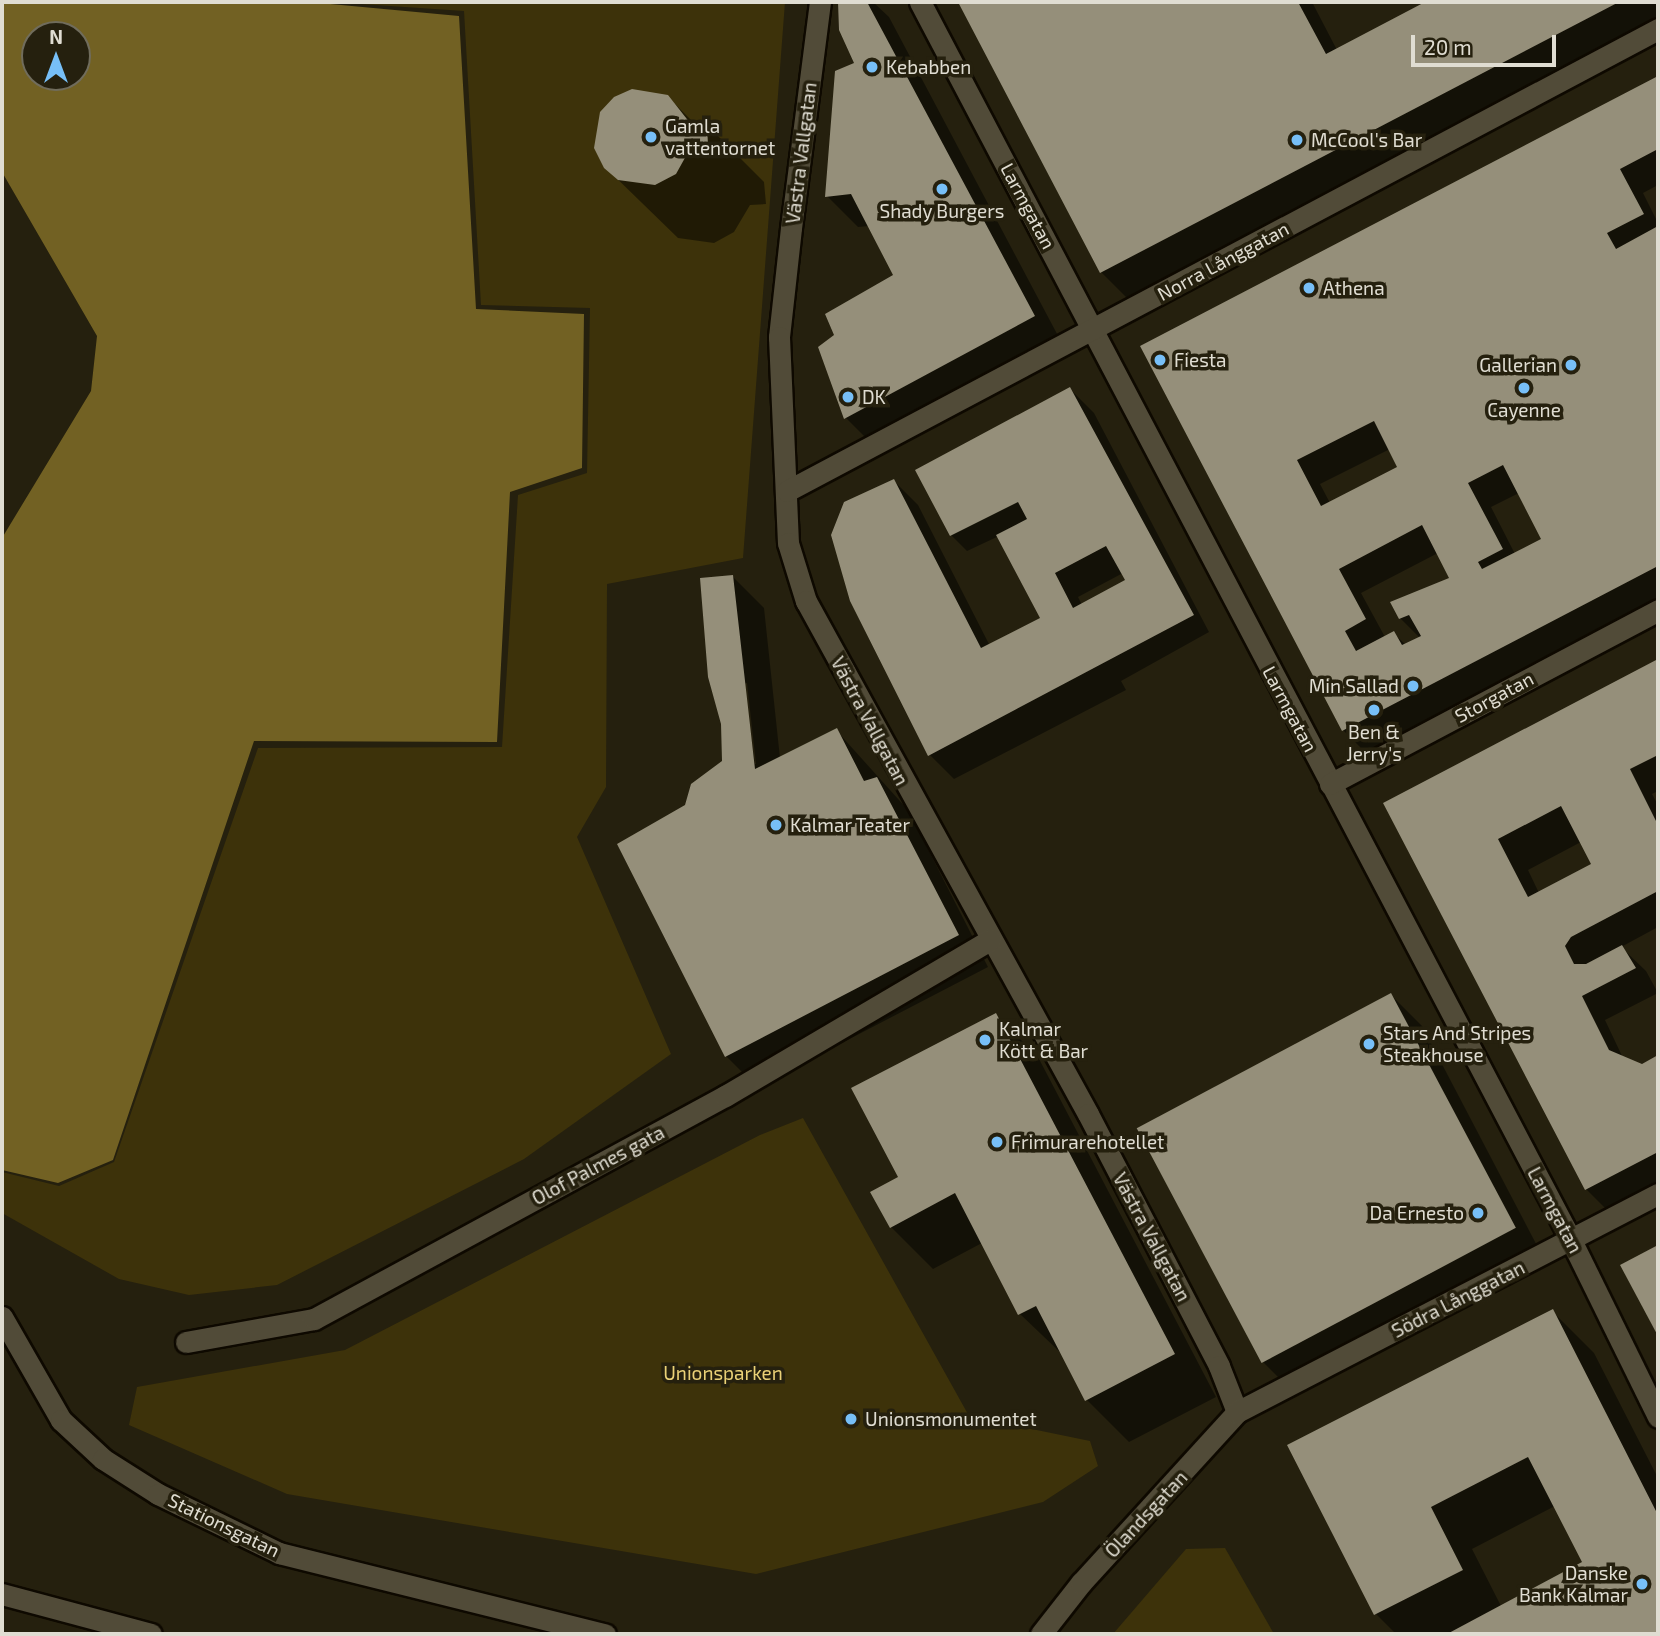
<!DOCTYPE html>
<meta charset="utf-8">
<style>
body{margin:0}
#map{position:relative;width:1660px;height:1636px;overflow:hidden;background:#25200e;font-family:"Exo 2",sans-serif}
div>[style]{position:absolute}
[style*='--x']{left:calc(var(--x)*1px);top:calc(var(--y)*1px);width:calc(var(--w)*1px);rotate:calc(var(--a)*1deg)}
.green>*{inset:0;background:#3d320a}
.water>*{inset:0;background:#726123}
.shadow>*{inset:0;background:#0007}
.building>*{inset:0;background:#958f7a;transform-origin:0 0}
.roads{filter:drop-shadow(2px 0 #0e0900) drop-shadow(-2px 0 #0e0900) drop-shadow(0 2px #0e0900) drop-shadow(0 -2px #0e0900)}
.lane>*{height:21px;margin:-10.5px;padding:0 10.5px;transform-origin:10.5px;border-radius:10.5px;background:#514b38}
.street>*{height:21px;margin:-10.5px;padding:0 10.5px;transform-origin:10.5px;border-radius:10.5px;background:#514b38}
.dots>*{width:19px;height:19px;translate:-50% -50%;box-sizing:border-box;border:4px solid #25200e;border-radius:50%}
span{translate:-50% -50%;white-space:nowrap;text-align:center;line-height:1.15;-webkit-text-stroke:7px #25200e;paint-order:stroke}
.poi-label{font-size:19px;color:#e0ddd2}
.left{translate:0 -50%;text-align:left}
.right{translate:-100% -50%;text-align:right}
.street-label{font-size:19px;color:#e0ddd2}
.park-label{font-size:19px;color:#ead177}
.frame{position:absolute;inset:0;border:4px solid #e0ddd2;pointer-events:none}
.north{position:absolute;left:21px;top:21px;width:70px;height:70px;box-sizing:border-box;background:#25200e;border:2px solid #706c5c;border-radius:50%;rotate:0deg;font-size:19px;font-weight:700;line-height:28px;text-align:center;color:#e0ddd2}
.north::after{content:'';display:block;margin:auto;width:24px;height:32px;background:#77bff7;clip-path:polygon(50% 0,100% 100%,50% 72%,0 100%)}
.scale{position:absolute;left:1411px;top:35px;width:145px;height:32px;box-sizing:border-box;border:4px solid #e0ddd2;border-top:0;padding-left:9px;font-size:21px;line-height:24px;white-space:nowrap;color:#e0ddd2;-webkit-text-stroke:5px #25200e;paint-order:stroke}
</style>
<div id="map">
<div class="green">
<i style="clip-path:polygon(331px 2px,785px 2px,743px 558px,607px 584px,606px 787px,577px 837px,671px 1054px,524px 1159px,277px 1285px,189px 1295px,119px 1279px,2px 1213px,2px 1172px,59px 1186px,114px 1162px,258px 748px,502px 747px,518px 495px,587px 473px,590px 308px,481px 305px,464px 11px)"></i>
<i style="clip-path:polygon(803px 1118px,969px 1416px,1090px 1441px,1098px 1466px,1043px 1502px,756px 1574px,287px 1494px,129px 1425px,137px 1387px,345px 1350px,760px 1135px)"></i>
<i style="clip-path:polygon(1225px 1548px,1274px 1634px,1113px 1634px,1186px 1549px)"></i>
</div>
<div class="water">
<i style="clip-path:polygon(evenodd,2px 2px,309px 2px,459px 16px,476px 309px,584px 314px,582px 468px,510px 492px,497px 742px,254px 741px,113px 1160px,58px 1183px,2px 1170px,2px 538px,91px 391px,97px 336px,2px 172px,2px 2px,35px 35px,77px 35px,77px 77px,35px 77px,35px 35px)"></i>
</div>
<div class="shadow">
<i style="clip-path:polygon(840px 2px,873px 2px,889px 17px,1064px 347px,877px 449px,846px 418px,836px 336px,895px 276px,869px 226px,858px 227px,827px 196px,856px 63px,841px 30px)"></i>
<i style="clip-path:polygon(960px 2px,1312px 2px,1337px 50px,1429px 2px,1658px 2px,1658px 28px,1132px 303px,1101px 272px)"></i>
<i style="clip-path:polygon(evenodd,1658px 78px,1658px 185px,1643px 193px,1658px 223px,1658px 613px,1367px 754px,1343px 730px,1142px 347px,1658px 78px,1390px 449px,1400px 468px,1330px 503px,1320px 484px,1390px 449px,1658px 78px,1519px 493px,1544px 540px,1515px 554px,1491px 507px,1519px 493px,1658px 78px,1438px 553px,1451px 578px,1400px 618px,1420px 638px,1406px 645px,1393px 633px,1385px 637px,1361px 593px,1438px 553px)"></i>
<i style="clip-path:polygon(667px 96px,695px 124px,706px 124px,764px 182px,766px 204px,750px 205px,734px 232px,714px 243px,678px 238px,605px 167px)"></i>
<i style="clip-path:polygon(evenodd,1070px 389px,1094px 413px,1209px 632px,1121px 681px,1126px 690px,954px 779px,930px 755px,852px 600px,894px 481px,918px 505px,990px 646px,1042px 619px,999px 536px,967px 551px,951px 535px,917px 470px,1070px 389px,1123px 573px,1127px 581px,1082px 605px,1078px 597px,1123px 573px)"></i>
<i style="clip-path:polygon(evenodd,733px 577px,764px 608px,780px 758px,836px 730px,908px 810px,988px 967px,757px 1087px,726px 1056px,687px 806px,724px 762px,733px 577px,747px 683px,756px 764px,755px 764px,743px 684px,747px 683px)"></i>
<i style="clip-path:polygon(evenodd,1658px 661px,1658px 791px,1652px 794px,1658px 805px,1658px 927px,1621px 947px,1646px 971px,1658px 993px,1605px 1020px,1623px 1058px,1642px 1066px,1658px 1057px,1658px 1188px,1610px 1213px,1586px 1189px,1385px 804px,1658px 661px,1581px 842px,1593px 864px,1539px 893px,1528px 870px,1581px 842px)"></i>
<i style="clip-path:polygon(1391px 995px,1422px 1026px,1544px 1259px,1292px 1391px,1261px 1360px)"></i>
<i style="clip-path:polygon(996px 1015px,1038px 1057px,1216px 1397px,1129px 1442px,1087px 1400px,1063px 1355px,1020px 1314px,982px 1243px,933px 1269px,891px 1227px,900px 1178px)"></i>
<i style="clip-path:polygon(evenodd,1552px 1311px,1594px 1353px,1658px 1478px,1658px 1634px,1396px 1634px,1376px 1614px,1290px 1445px,1552px 1311px,1555px 1506px,1585px 1563px,1501px 1606px,1472px 1549px,1555px 1506px)"></i>
</div>
<div class="building">
<i style="clip-path:polygon(838px 2px,867px 2px,1035px 316px,844px 419px,818px 347px,834px 335px,825px 314px,893px 275px,851px 194px,825px 197px,835px 71px,854px 63px,839px 30px)"></i>
<i style="clip-path:polygon(958px 2px,1298px 2px,1326px 54px,1425px 2px,1619px 2px,1100px 273px)"></i>
<i style="clip-path:polygon(evenodd,1658px 76px,1658px 149px,1620px 169px,1644px 214px,1607px 233px,1616px 249px,1658px 226px,1658px 566px,1342px 731px,1140px 346px,1658px 76px,1374px 421px,1397px 467px,1321px 506px,1297px 460px,1374px 421px,1658px 76px,1503px 465px,1541px 539px,1482px 569px,1478px 562px,1503px 549px,1468px 483px,1503px 465px,1658px 76px,1422px 525px,1449px 578px,1390px 602px,1399px 619px,1409px 615px,1421px 636px,1402px 645px,1394px 631px,1356px 651px,1345px 631px,1366px 619px,1339px 569px,1422px 525px)"></i>
<i style="clip-path:polygon(632px 89px,668px 95px,690px 123px,707px 122px,708px 146px,691px 147px,676px 174px,655px 185px,618px 180px,604px 168px,594px 148px,600px 112px,614px 97px)"></i>
<i style="clip-path:polygon(evenodd,1070px 387px,1194px 615px,928px 756px,850px 601px,831px 535px,844px 502px,894px 479px,981px 648px,1040px 618px,996px 535px,1027px 519px,1018px 502px,950px 536px,915px 470px,1070px 387px,1106px 546px,1125px 580px,1073px 608px,1055px 573px,1106px 546px)"></i>
<i style="clip-path:polygon(733px 575px,755px 769px,837px 728px,864px 781px,877px 777px,959px 935px,725px 1057px,617px 844px,685px 805px,691px 784px,722px 761px,721px 724px,708px 677px,700px 578px)"></i>
<i style="clip-path:polygon(evenodd,1658px 659px,1658px 755px,1630px 769px,1658px 825px,1658px 891px,1571px 937px,1565px 946px,1574px 964px,1586px 964px,1622px 945px,1636px 968px,1582px 996px,1609px 1050px,1642px 1064px,1658px 1055px,1658px 1152px,1585px 1190px,1383px 803px,1658px 659px,1561px 806px,1591px 864px,1528px 897px,1498px 839px,1561px 806px)"></i>
<i style="left:1391px;top:993px;width:266px;height:288px;rotate:62deg"></i>
<i style="clip-path:polygon(996px 1013px,1175px 1354px,1085px 1401px,1036px 1306px,1018px 1315px,955px 1193px,890px 1228px,870px 1192px,898px 1177px,851px 1088px)"></i>
<i style="clip-path:polygon(1658px 1245px,1658px 1336px,1620px 1265px)"></i>
<i style="clip-path:polygon(1553px 1309px,1658px 1515px,1658px 1634px,1447px 1634px,1582px 1562px,1528px 1457px,1431px 1507px,1463px 1570px,1374px 1615px,1287px 1445px)"></i>
</div>
<div class="roads">
<div class="lane">
<i style="--x:791;--y:228;--w:228;--a:-82.7"></i>
<i style="--x:2;--y:1594;--w:154;--a:15"></i>
</div>
<div class="street">
<i style="--x:920;--y:2;--w:1399;--a:62.26"></i>
<i style="--x:1571;--y:1240;--w:197;--a:63.8"></i>
<i style="--x:791;--y:228;--w:110;--a:96.3"></i>
<i style="--x:779;--y:337;--w:206;--a:87.5"></i>
<i style="--x:788;--y:543;--w:61;--a:72.8"></i>
<i style="--x:806;--y:601;--w:585;--a:61.2"></i>
<i style="--x:1088;--y:1114;--w:284;--a:62.5"></i>
<i style="--x:1219;--y:1366;--w:49;--a:68.6"></i>
<i style="--x:787;--y:491;--w:986;--a:-27.94"></i>
<i style="--x:1330;--y:784;--w:371;--a:-27.9"></i>
<i style="--x:2;--y:1317;--w:119;--a:60.2"></i>
<i style="--x:61;--y:1420;--w:57;--a:42.9"></i>
<i style="--x:103;--y:1459;--w:65;--a:32.5"></i>
<i style="--x:158;--y:1494;--w:135;--a:26"></i>
<i style="--x:279;--y:1553;--w:336;--a:14"></i>
<i style="--x:186;--y:1342;--w:130;--a:-10.2"></i>
<i style="--x:314;--y:1319;--w:468;--a:-28.5"></i>
<i style="--x:725;--y:1096;--w:308;--a:-30.5"></i>
<i style="--x:1041;--y:1634;--w:65;--a:-51.9"></i>
<i style="--x:1081;--y:1583;--w:231;--a:-47.6"></i>
<i style="--x:1237;--y:1412;--w:474;--a:-27.4"></i>
</div>
</div>
<div class="dots">
<i style="left:872px;top:67px;background:#77bff7"></i>
<i style="left:651px;top:137px;background:#77bff7"></i>
<i style="left:1297px;top:140px;background:#77bff7"></i>
<i style="left:942px;top:189px;background:#77bff7"></i>
<i style="left:1309px;top:288px;background:#77bff7"></i>
<i style="left:1160px;top:360px;background:#77bff7"></i>
<i style="left:1571px;top:365px;background:#77bff7"></i>
<i style="left:1524px;top:388px;background:#77bff7"></i>
<i style="left:848px;top:397px;background:#77bff7"></i>
<i style="left:1413px;top:686px;background:#77bff7"></i>
<i style="left:1374px;top:710px;background:#77bff7"></i>
<i style="left:776px;top:825px;background:#77bff7"></i>
<i style="left:985px;top:1040px;background:#77bff7"></i>
<i style="left:1369px;top:1044px;background:#77bff7"></i>
<i style="left:997px;top:1142px;background:#77bff7"></i>
<i style="left:1478px;top:1213px;background:#77bff7"></i>
<i style="left:851px;top:1419px;background:#77bff7"></i>
<i style="left:1642px;top:1584px;background:#77bff7"></i>
</div>
<div class="poi-label">
<span class="left" style="left:886px;top:67px">Kebabben</span>
<span class="left" style="left:665px;top:137px">Gamla<br>vattentornet</span>
<span class="left" style="left:1311px;top:140px">McCool's Bar</span>
<span style="left:942px;top:211px">Shady Burgers</span>
<span class="left" style="left:1323px;top:288px">Athena</span>
<span class="left" style="left:1174px;top:360px">Fiesta</span>
<span class="right" style="left:1557px;top:365px">Gallerian</span>
<span class="left" style="left:862px;top:397px">DK</span>
<span style="left:1524px;top:410px">Cayenne</span>
<span class="right" style="left:1399px;top:686px">Min Sallad</span>
<span style="left:1374px;top:743px">Ben &amp;<br>Jerry's</span>
<span class="left" style="left:790px;top:825px">Kalmar Teater</span>
<span class="left" style="left:999px;top:1040px">Kalmar<br>Kött &amp; Bar</span>
<span class="left" style="left:1383px;top:1044px">Stars And Stripes<br>Steakhouse</span>
<span class="left" style="left:1011px;top:1142px">Frimurarehotellet</span>
<span class="right" style="left:1464px;top:1213px">Da Ernesto</span>
<span class="left" style="left:865px;top:1419px">Unionsmonumentet</span>
<span class="right" style="left:1628px;top:1584px">Danske<br>Bank Kalmar</span>
</div>
<div class="street-label">
<span style="left:801px;top:153px;rotate:-83deg">Västra Vallgatan</span>
<span style="left:1028px;top:206px;rotate:62deg">Larmgatan</span>
<span style="left:1223px;top:261px;rotate:-28deg">Norra Långgatan</span>
<span style="left:1494px;top:697px;rotate:-28deg">Storgatan</span>
<span style="left:1290px;top:709px;rotate:62deg">Larmgatan</span>
<span style="left:870px;top:721px;rotate:62deg">Västra Vallgatan</span>
<span style="left:598px;top:1165px;rotate:-28deg">Olof Palmes gata</span>
<span style="left:1555px;top:1210px;rotate:62deg">Larmgatan</span>
<span style="left:1152px;top:1237px;rotate:62deg">Västra Vallgatan</span>
<span style="left:1458px;top:1299px;rotate:-27deg">Södra Långgatan</span>
<span style="left:1146px;top:1514px;rotate:-47deg">Ölandsgatan</span>
<span style="left:224px;top:1525px;rotate:26deg">Stationsgatan</span>
</div>
<div class="park-label">
<span style="left:723px;top:1373px">Unionsparken</span>
</div>
<div class="frame"></div>
<div class="north">N</div>
<div class="scale">20 m</div>
</div>
